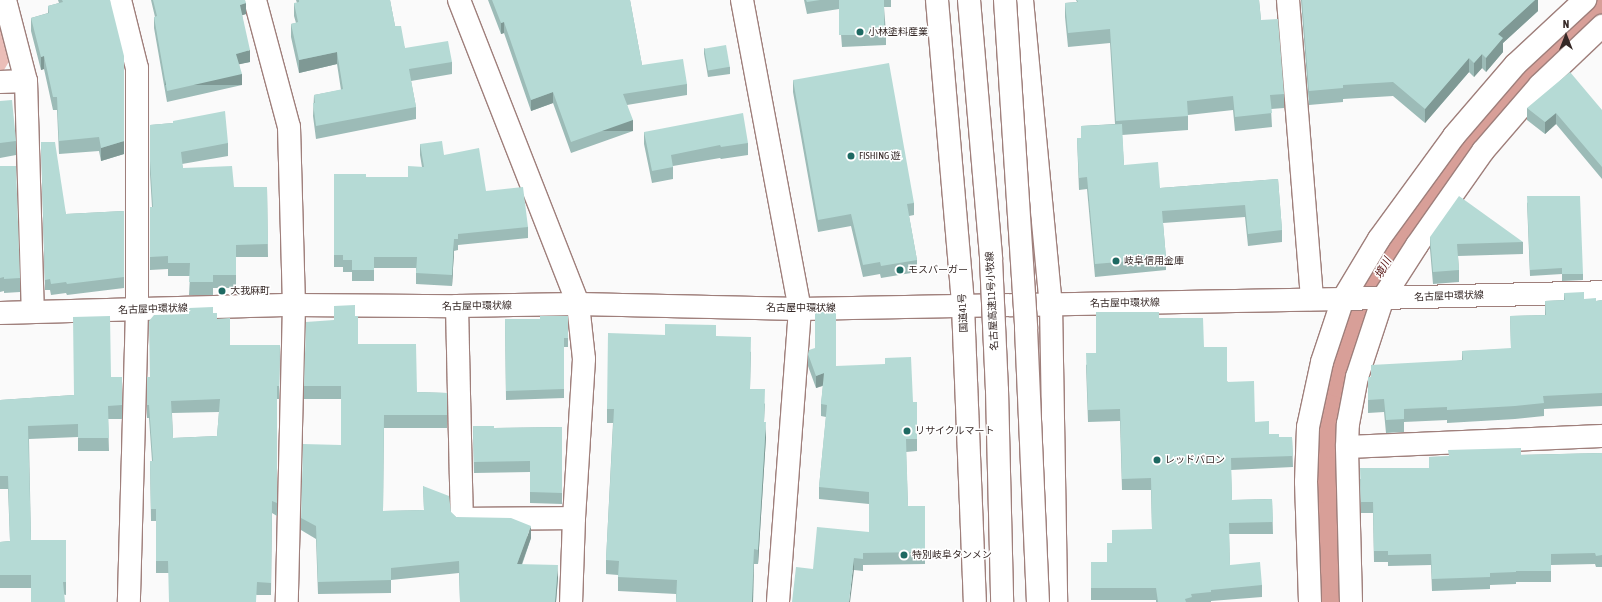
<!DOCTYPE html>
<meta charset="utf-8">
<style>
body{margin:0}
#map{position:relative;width:1602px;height:602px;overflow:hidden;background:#fafafa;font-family:"Asap Condensed","Noto Sans JP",sans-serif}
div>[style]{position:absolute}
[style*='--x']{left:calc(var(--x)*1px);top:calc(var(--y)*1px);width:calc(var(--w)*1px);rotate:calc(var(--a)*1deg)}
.green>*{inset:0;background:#ebbeb8}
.river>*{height:44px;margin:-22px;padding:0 22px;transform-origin:22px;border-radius:22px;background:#d89f98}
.roads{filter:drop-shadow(1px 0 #9f7f7b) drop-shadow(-1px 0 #9f7f7b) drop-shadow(0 1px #9f7f7b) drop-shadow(0 -1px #9f7f7b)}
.minor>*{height:22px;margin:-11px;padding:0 11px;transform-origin:11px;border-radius:11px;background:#fff}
.primary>*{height:22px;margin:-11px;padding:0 11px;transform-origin:11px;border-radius:11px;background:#fff}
.trunk>*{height:22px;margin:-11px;padding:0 11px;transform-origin:11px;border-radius:11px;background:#fff}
.bridges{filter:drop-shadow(1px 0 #9f7f7b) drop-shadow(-1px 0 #9f7f7b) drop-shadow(0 1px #9f7f7b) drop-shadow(0 -1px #9f7f7b)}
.motorway-bridge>*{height:22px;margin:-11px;padding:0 11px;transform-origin:11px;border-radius:11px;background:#fff}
.wall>*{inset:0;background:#9cbbb7}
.shaded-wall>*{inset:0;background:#7f9995;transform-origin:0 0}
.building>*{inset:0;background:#b5dad5;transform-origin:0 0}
.dots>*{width:11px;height:11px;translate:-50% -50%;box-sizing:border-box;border:2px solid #fff;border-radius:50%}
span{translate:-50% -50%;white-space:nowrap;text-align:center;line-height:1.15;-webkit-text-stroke:3px #fff;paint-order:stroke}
.poi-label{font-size:10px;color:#352826}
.left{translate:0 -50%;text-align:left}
.street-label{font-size:10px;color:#352826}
.water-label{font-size:11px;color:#53100e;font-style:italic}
.north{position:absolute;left:1546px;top:16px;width:40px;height:40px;-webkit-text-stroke:3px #fff;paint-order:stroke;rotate:0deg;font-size:11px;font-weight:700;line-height:16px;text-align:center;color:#352826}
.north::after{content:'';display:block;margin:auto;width:14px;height:18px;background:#352826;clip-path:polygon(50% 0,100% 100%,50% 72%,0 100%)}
</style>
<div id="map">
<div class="green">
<i style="clip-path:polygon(0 18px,11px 58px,4px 70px,0 70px)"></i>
</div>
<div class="river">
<i style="--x:1332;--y:602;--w:121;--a:-92.8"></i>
<i style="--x:1326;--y:481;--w:45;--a:-88.7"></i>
<i style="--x:1327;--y:436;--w:62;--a:-78"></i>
<i style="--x:1340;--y:375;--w:112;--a:-69.1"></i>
<i style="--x:1380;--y:270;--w:69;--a:-57.5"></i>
<i style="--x:1417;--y:212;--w:128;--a:-53.6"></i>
<i style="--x:1493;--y:109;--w:151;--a:-43.7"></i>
</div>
<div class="roads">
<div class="minor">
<i style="--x:5;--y:0;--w:84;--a:75.5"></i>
<i style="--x:26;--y:81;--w:231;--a:88.3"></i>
<i style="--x:120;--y:0;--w:70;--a:76"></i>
<i style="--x:137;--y:68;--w:242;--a:90"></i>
<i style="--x:137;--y:310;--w:292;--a:91.6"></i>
<i style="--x:255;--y:0;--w:131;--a:75"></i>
<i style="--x:289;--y:127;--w:178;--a:88.4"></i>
<i style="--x:294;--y:305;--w:297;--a:91.4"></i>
<i style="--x:459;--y:0;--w:326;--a:68.6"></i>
<i style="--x:578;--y:304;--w:55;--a:83.8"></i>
<i style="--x:584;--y:359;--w:159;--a:93.6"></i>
<i style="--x:574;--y:518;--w:84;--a:92"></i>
<i style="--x:742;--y:0;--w:314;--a:79.4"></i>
<i style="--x:800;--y:309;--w:294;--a:94.3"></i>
<i style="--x:1288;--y:0;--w:300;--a:85.4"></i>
<i style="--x:0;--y:82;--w:26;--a:-2"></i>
<i style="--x:457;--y:306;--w:213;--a:88.7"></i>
<i style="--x:462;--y:519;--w:112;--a:-0.5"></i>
<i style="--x:1347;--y:447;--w:255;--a:-2.5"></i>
<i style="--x:1310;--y:602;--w:120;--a:-91.9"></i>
<i style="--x:1306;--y:482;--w:55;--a:-87.9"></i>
<i style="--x:1308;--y:427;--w:66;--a:-77.8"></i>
<i style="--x:1322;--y:362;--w:66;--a:-71.6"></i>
<i style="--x:1343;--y:299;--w:70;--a:-59"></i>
<i style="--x:1379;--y:239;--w:127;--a:-53.9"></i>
<i style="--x:1454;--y:136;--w:94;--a:-49.3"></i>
<i style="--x:1515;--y:65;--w:96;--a:-42.9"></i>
<i style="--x:1351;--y:602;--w:155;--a:-91.5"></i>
<i style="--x:1347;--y:447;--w:23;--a:-88"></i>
<i style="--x:1348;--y:424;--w:48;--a:-79.2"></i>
<i style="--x:1357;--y:377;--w:83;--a:-71.8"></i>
<i style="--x:1383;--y:298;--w:63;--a:-57.3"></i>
<i style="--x:1417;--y:245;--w:115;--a:-54.9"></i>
<i style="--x:1483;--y:151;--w:87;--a:-49.2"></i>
<i style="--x:1540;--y:85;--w:86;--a:-43.6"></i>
</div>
<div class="primary">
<i style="--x:0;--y:313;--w:294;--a:-1.6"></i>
<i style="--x:294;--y:305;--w:163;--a:0.4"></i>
<i style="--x:457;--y:306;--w:121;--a:-0.9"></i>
<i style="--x:578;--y:304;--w:222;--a:1.3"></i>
<i style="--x:800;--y:309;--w:543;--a:-1.06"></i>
<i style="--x:1343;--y:299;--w:259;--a:-1.5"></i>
</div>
<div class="trunk">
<i style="--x:937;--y:0;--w:307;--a:85.1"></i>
<i style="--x:963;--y:306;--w:296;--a:87.7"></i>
<i style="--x:1022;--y:0;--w:305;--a:84.6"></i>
<i style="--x:1051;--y:304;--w:298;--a:89"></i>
</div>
</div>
<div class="bridges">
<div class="motorway-bridge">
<i style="--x:969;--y:0;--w:260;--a:85.1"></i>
<i style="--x:991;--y:259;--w:131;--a:87.4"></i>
<i style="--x:997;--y:390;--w:212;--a:88.6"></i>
<i style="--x:1005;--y:0;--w:329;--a:86.3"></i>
<i style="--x:1026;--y:328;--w:274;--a:87.5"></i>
</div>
</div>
<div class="wall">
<i style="clip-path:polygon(58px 0,110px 0,124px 154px,101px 161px,99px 151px,59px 154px,57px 110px,53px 110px,44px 69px,41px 70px,31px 31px,31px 18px,48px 13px,48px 6px,59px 3px)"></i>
<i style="clip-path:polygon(151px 0,245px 0,246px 14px,242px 15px,250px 62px,239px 64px,242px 85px,167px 102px,154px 28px,154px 17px,155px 17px)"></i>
<i style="clip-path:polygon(296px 0,390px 0,395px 26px,405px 48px,452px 62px,452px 74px,411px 81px,416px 107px,416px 119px,316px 139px,313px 116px,314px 95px,341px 90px,337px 64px,299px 73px,291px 37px,291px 24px,296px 23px,294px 16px,294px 3px,297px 3px)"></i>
<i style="clip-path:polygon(488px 0,630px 0,642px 65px,687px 84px,687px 95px,627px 105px,633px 131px,571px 153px,553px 103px,531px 111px,504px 33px,501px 34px)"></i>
<i style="clip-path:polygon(804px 0,891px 0,891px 7px,884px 7px,886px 33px,886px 45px,842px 47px,839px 9px,807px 14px)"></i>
<i style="clip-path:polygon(1076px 0,1259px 0,1261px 20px,1284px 94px,1284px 108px,1271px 109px,1272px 127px,1235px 131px,1233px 110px,1188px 115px,1188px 130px,1122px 135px,1124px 165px,1160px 188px,1278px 179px,1282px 230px,1282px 242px,1248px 246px,1245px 217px,1163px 223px,1166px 258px,1166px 270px,1095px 277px,1087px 189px,1079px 190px,1077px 138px,1081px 138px,1081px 126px,1115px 124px,1110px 43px,1068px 47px,1065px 17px,1065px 3px,1077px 2px)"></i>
<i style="clip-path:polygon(1301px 0,1538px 0,1538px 11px,1503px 43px,1503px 52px,1486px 72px,1482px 68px,1474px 77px,1469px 72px,1425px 123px,1393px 96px,1343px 99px,1343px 102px,1309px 105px)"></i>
<i style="clip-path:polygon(704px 48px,730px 67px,730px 74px,708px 77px,704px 54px)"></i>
<i style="clip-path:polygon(793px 80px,914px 203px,914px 215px,909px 216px,917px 260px,917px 272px,881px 278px,880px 274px,863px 277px,851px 226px,818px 232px,793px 92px)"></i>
<i style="clip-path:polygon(0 101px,16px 141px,16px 155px,0 158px)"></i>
<i style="clip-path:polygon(1527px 108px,1602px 110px,1602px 179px,1556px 124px,1545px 134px,1527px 120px)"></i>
<i style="clip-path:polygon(173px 121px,228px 143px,228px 156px,182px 164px,183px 168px,234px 187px,267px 187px,268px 257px,236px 257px,236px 288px,213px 288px,213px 295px,189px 295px,190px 276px,168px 276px,168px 269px,150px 270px,150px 207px,152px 207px,150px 174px,150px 125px,173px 123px)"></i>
<i style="clip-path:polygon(644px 132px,748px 143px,748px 155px,721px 159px,720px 158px,673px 166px,673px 179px,652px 183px,644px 144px)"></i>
<i style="clip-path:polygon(41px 142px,66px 214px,124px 211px,124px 288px,67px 295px,66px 293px,51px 295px,50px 290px,45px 290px)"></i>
<i style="clip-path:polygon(420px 144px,444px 155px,528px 227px,528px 238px,458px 245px,458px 250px,454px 251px,452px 286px,416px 284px,416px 268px,374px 268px,374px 281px,352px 281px,352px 272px,343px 272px,343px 267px,334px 267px,334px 174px,366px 177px,408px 177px,422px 167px,420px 155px)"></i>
<i style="clip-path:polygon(0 166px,20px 278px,20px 292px,4px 293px,4px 291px,0 292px)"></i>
<i style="clip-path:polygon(1527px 202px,1583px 274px,1583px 280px,1562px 281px,1562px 274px,1530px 276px)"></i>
<i style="clip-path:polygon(1430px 237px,1523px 242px,1523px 254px,1458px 256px,1459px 270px,1459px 282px,1433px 284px,1430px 249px)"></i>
<i style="clip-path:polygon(1564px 293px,1584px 299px,1596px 301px,1602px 300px,1602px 406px,1544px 409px,1544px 416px,1515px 419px,1447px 423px,1447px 420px,1404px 422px,1404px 432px,1386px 433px,1384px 412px,1368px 413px,1368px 377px,1371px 377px,1462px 360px,1462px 351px,1511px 349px,1510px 316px,1545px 315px,1545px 301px,1564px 300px)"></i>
<i style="clip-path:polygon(334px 306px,355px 316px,358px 344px,417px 392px,447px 393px,447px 428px,384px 428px,383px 511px,424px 510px,423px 486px,456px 517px,531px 538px,522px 565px,558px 578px,556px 602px,460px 602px,459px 573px,391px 580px,391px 593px,318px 594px,316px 539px,301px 530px,301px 518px,341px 445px,341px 399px,304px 399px,304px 386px,334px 320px)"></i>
<i style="clip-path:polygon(evenodd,213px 313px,217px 319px,230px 345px,280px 345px,279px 399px,277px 399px,277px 516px,272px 513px,271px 595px,257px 595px,168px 573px,156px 573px,156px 521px,151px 521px,150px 461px,152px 461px,149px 418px,147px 418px,147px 405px,150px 377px,213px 313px,219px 412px,217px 436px,173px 438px,172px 413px,219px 412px)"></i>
<i style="clip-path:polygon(568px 316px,568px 347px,564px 347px,564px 398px,506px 400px,505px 319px,540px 319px)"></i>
<i style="clip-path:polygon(1159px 318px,1204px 347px,1255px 422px,1269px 434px,1279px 437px,1292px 437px,1293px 467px,1231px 470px,1232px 500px,1272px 499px,1273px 534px,1229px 534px,1230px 565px,1262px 585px,1262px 597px,1211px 601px,1211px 602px,1156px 602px,1156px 600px,1091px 600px,1091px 562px,1107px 562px,1112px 543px,1152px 529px,1151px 490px,1122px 490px,1120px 421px,1088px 422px,1086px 365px)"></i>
<i style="clip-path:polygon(665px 335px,716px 336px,751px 352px,750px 389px,765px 404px,764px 422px,766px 437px,758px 564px,754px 564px,753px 602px,676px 602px,676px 594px,618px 591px,618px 575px,606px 574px,606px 560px,613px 423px,607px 423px,607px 409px)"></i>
<i style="clip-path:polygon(808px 354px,836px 366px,913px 402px,917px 402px,917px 451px,906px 452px,908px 506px,925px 506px,925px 564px,863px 565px,863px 571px,854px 570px,813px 569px,869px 532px,869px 504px,819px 499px,819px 487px,826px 417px,821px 416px,821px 404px,823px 386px,816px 388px,808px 366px)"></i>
<i style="clip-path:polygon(111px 377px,122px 390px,122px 419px,108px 419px,109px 451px,78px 451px,78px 437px,29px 439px,31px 540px,66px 540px,66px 595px,31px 588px,0 588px,0 542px,10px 541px,8px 489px,0 489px,0 400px,74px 395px)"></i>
<i style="clip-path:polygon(473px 426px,494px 428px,562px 427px,562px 504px,530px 503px,530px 472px,474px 473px)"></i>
<i style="clip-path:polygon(1602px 453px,1602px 567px,1596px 567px,1595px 564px,1551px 565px,1551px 582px,1516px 582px,1516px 584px,1490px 585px,1490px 589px,1432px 591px,1431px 565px,1388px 566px,1388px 562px,1374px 562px,1373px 513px,1361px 513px,1360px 479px,1429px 468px,1429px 457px)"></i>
</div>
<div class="shaded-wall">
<i style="clip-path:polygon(1535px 0,1538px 0,1538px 11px,1503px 43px,1503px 52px,1486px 72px,1486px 58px,1498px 34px)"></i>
<i style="clip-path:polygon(246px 3px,246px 14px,240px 16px,240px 5px)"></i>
<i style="clip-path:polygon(504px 22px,504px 33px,501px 34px,501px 23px)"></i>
<i style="clip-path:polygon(250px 50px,250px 62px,236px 65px,236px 54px)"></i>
<i style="clip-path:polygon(337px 52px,337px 64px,299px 73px,299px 60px)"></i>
<i style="clip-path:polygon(1482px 54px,1482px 68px,1474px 77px,1474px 63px)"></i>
<i style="clip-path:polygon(44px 56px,44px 69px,41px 70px,41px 57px)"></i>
<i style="clip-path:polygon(1469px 58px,1469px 72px,1425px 123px,1425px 109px)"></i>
<i style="left:242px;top:74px;width:11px;height:77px;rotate:90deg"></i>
<i style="clip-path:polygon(553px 92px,553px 103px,531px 111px,531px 100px)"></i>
<i style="clip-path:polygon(1556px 113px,1556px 124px,1545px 134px,1545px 122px)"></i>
<i style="left:633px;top:120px;width:11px;height:66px;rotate:90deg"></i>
<i style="clip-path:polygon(124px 141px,124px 154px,101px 161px,101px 148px)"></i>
<i style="clip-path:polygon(454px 239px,454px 251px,452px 286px,452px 275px)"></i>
<i style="clip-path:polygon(824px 373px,824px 385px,816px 388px,816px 376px)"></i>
<i style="clip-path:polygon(766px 422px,766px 437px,758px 564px,758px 550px)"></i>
<i style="clip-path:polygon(531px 526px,531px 538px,517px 577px,517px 564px)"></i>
<i style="clip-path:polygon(754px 549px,753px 602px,752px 602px)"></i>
<i style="clip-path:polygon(854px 558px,854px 570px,850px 602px,849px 602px)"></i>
<i style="clip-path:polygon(558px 565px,558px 578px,556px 602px,555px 602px)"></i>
</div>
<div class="building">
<i style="clip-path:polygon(62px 0,110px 0,124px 56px,124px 141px,101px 148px,99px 137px,59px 141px,57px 97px,53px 97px,44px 56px,41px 57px,31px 18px,49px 13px,48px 6px,63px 2px)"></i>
<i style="clip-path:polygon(153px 0,245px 0,246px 3px,240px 5px,250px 50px,236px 54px,242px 74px,167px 91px,154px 17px,157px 16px)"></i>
<i style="clip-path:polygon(299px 0,390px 0,395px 26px,401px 26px,405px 48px,448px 41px,452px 62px,409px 69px,416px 107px,316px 126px,313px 103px,315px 103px,314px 95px,343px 89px,337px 52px,299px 60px,291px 24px,298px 22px,294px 3px,299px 2px)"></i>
<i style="clip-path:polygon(492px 0,630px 0,642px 65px,683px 59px,687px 84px,623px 94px,633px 120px,571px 142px,553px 92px,531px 100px,504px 22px,501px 23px)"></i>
<i style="clip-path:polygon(806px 0,820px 0,807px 2px)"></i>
<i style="left:839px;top:0;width:45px;height:35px"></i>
<i style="clip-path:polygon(1077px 0,1259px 0,1261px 20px,1278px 19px,1284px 94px,1270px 95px,1272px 113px,1235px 117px,1233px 96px,1187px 101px,1188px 116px,1116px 121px,1110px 29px,1068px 33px,1065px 3px,1078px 2px)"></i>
<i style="clip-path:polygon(1302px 0,1535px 0,1498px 34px,1503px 38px,1486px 58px,1482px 54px,1474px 63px,1469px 58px,1425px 109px,1393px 82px,1343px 85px,1343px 88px,1309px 91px)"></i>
<i style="left:726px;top:45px;width:22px;height:22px;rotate:80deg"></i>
<i style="clip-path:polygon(889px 63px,914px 203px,907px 204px,917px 260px,881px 266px,880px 262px,863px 265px,851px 214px,818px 220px,793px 80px)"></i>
<i style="clip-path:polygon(1570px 72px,1602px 110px,1602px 167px,1556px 113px,1545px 122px,1527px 108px)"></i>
<i style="clip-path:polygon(12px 100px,16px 141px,0 143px,0 101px)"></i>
<i style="clip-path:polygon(225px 111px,228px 143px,181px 152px,183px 168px,232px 166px,234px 187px,267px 187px,268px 244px,236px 245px,236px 275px,213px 275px,213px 282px,189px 282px,190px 263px,168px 263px,168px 256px,150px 257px,150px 207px,153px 207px,150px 161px,150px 125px,173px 123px,173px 121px)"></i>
<i style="clip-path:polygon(743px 113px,748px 143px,721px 147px,720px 145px,671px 155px,673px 167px,652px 171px,644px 132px)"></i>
<i style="clip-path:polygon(1122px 124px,1124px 165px,1158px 162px,1160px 188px,1278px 179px,1282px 230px,1248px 234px,1245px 205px,1162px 211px,1166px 258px,1095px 264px,1087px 177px,1079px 178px,1077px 138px,1081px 138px,1081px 126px)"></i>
<i style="clip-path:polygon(442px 141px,444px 155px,479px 148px,486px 191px,523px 187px,528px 227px,458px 234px,458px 239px,454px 239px,452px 275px,416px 273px,417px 257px,374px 257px,374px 270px,352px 270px,352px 260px,343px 260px,343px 255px,334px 255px,334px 174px,366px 174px,366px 177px,408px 177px,408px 166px,424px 167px,420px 144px)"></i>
<i style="clip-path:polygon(41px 142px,55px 142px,66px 214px,124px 211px,124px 277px,67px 284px,66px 282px,51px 284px,50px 279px,45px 280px)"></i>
<i style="clip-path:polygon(0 166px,16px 166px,20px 278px,4px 279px,4px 277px,0 278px)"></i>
<i style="clip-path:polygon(1459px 196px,1523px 242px,1457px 244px,1459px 270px,1433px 272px,1430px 237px)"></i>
<i style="clip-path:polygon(1527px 196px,1580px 196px,1583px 274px,1562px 274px,1562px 268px,1530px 270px)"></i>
<i style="clip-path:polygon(1584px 292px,1584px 299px,1596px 298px,1596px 301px,1602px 300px,1602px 393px,1543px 396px,1544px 403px,1515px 406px,1447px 410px,1447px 407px,1404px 409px,1404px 419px,1386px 420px,1384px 399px,1368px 400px,1368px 377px,1371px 377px,1371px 365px,1463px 360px,1462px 351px,1511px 348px,1510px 316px,1546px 315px,1545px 301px,1565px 300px,1564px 293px)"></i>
<i style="clip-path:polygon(355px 305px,355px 316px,358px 316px,358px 344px,416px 344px,417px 392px,447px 393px,447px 415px,384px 415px,383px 511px,424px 510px,423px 486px,449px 496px,451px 512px,456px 517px,511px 518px,531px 526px,517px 564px,558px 565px,555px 602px,460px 602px,459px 561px,391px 568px,391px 580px,318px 582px,316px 526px,301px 518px,303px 444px,341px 445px,341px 386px,304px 386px,306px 322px,334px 320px,334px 306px)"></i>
<i style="clip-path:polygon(evenodd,213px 307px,213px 313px,217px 313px,217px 319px,230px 318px,230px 345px,280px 345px,279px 386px,277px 386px,277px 503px,272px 501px,271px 583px,257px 582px,256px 602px,169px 602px,168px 561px,156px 561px,156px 509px,151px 509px,150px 461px,153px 461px,149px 405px,147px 405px,147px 377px,150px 377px,149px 321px,154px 315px,189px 314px,189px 308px,213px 307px,220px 399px,217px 436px,173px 438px,171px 401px,220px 399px)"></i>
<i style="clip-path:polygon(815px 312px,836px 312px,836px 366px,885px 364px,885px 358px,911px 357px,913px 402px,917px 402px,917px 439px,906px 439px,908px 506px,925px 506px,925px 552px,863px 553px,863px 559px,854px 558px,849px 602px,792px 602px,796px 567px,813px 569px,817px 527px,869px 532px,869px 492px,819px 487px,827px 405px,821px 404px,824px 373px,816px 376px,808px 354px,809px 350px,815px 348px)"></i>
<i style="clip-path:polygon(1096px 312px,1159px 312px,1159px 318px,1203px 318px,1204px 347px,1227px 347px,1227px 382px,1254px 381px,1255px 422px,1269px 421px,1269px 434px,1279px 434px,1279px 437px,1292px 437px,1293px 456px,1231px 458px,1232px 500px,1272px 499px,1273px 522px,1229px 523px,1230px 565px,1260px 562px,1262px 585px,1211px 590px,1211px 592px,1191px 594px,1192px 597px,1185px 599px,1186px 602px,1158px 602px,1156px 588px,1091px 588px,1091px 562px,1107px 562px,1107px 543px,1112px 543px,1112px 530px,1152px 529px,1151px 478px,1122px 479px,1120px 409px,1088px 410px,1086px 353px,1096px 353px)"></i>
<i style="clip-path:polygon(110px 316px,111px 377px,122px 377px,122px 405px,108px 406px,109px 438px,78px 438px,78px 424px,28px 426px,31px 540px,66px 540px,66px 582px,63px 582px,65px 602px,31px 602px,31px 575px,0 575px,0 542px,10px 541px,8px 476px,0 476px,0 400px,74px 395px,73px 317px)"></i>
<i style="clip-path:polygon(540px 316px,568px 316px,568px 338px,564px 338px,564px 389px,506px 391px,505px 319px,540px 319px)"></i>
<i style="clip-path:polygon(665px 324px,716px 325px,716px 336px,751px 337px,750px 389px,765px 389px,764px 422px,766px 422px,758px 550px,754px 549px,752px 602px,676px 602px,677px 580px,618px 577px,619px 561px,606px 560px,614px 409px,607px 409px,608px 333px,665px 335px)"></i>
<i style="clip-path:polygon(473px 426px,494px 426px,494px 428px,562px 427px,562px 493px,530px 492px,530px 461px,474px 462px)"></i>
<i style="clip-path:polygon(1521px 448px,1521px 455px,1602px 453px,1602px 555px,1596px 556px,1595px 553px,1551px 554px,1551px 571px,1516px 571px,1516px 572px,1490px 573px,1490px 577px,1432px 579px,1431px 554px,1388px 555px,1388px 551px,1374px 551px,1373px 502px,1361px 502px,1360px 468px,1429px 468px,1429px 457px,1449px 456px,1448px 450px)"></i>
</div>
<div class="dots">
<i style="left:860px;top:32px;background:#1e6962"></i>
<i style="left:851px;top:156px;background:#1e6962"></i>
<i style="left:1116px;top:261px;background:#1e6962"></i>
<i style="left:900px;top:270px;background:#1e6962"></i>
<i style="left:222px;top:291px;background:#1e6962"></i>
<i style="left:907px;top:431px;background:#1e6962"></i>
<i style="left:1157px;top:460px;background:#1e6962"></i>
<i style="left:904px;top:555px;background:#1e6962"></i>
</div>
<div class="poi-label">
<span class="left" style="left:868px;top:32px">小林塗料産業</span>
<span class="left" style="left:859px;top:156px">FISHING 遊</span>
<span class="left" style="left:1124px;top:261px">岐阜信用金庫</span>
<span class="left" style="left:908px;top:270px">モスバーガー</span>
<span class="left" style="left:230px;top:291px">大我麻町</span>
<span class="left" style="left:915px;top:431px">リサイクルマート</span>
<span class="left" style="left:1165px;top:460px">レッドバロン</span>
<span class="left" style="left:912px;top:555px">特別岐阜タンメン</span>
</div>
<div class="street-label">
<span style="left:1449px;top:296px;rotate:-2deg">名古屋中環状線</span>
<span style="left:992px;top:301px;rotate:-93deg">名古屋高速11号小牧線</span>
<span style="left:1125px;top:303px;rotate:-1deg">名古屋中環状線</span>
<span style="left:477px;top:306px;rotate:-1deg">名古屋中環状線</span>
<span style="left:801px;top:308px">名古屋中環状線</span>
<span style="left:153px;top:309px;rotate:-2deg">名古屋中環状線</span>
<span style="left:963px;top:313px;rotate:-93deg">国道41号</span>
</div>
<div class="water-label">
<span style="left:1383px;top:268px;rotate:-62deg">境川</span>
</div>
<div class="north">N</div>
</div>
